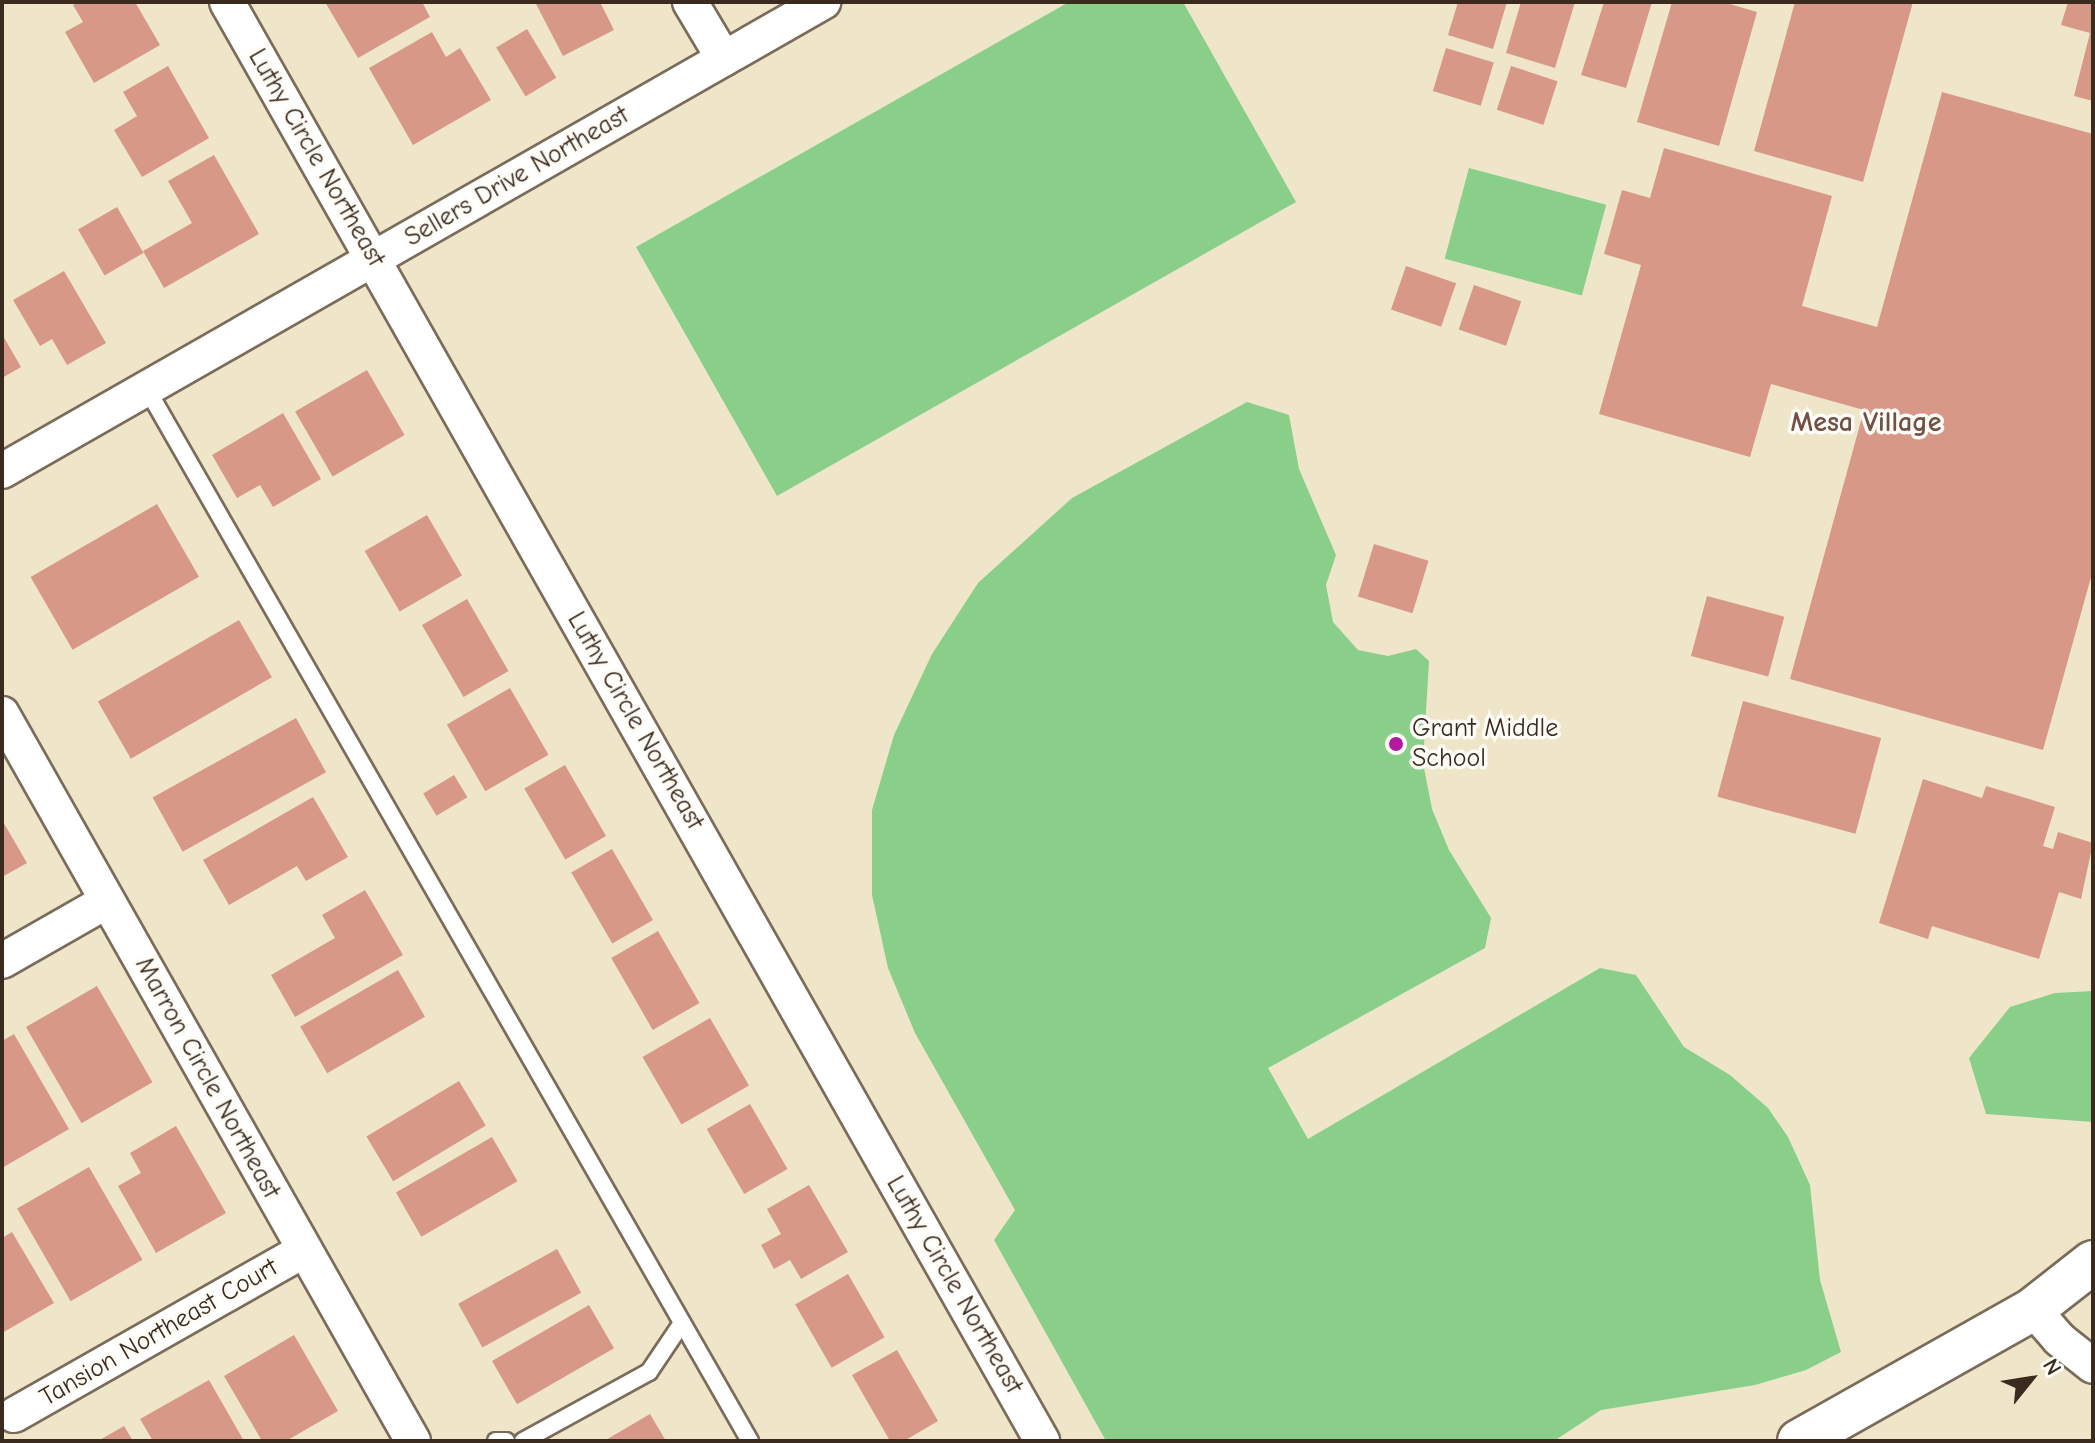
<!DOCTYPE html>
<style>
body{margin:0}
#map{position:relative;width:2095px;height:1443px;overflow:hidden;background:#efe6c9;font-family:"Comic Neue",sans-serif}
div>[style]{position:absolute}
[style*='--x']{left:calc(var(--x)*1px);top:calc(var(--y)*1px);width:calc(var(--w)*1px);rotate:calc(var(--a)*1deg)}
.green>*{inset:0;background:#89cf8a;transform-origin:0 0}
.building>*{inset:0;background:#d89888;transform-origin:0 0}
.roads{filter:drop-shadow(2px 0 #7a6c5a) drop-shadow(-2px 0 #7a6c5a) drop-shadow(0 2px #7a6c5a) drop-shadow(0 -2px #7a6c5a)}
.service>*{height:16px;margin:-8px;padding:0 8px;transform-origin:8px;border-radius:8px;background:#fff}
.minor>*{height:34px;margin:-17px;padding:0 17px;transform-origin:17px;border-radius:17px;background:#fff}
.tertiary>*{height:42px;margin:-21px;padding:0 21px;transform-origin:21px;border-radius:21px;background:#fff}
.dots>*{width:22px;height:22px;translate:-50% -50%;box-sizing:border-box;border:4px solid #fdfcf7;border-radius:50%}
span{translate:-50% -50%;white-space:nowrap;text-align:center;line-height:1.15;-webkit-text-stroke:7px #fdfcf7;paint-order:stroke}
.street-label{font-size:26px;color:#3b2a1e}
.poi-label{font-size:26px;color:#3b2a1e}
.left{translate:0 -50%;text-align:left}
.neighbourhood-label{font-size:28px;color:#725043;font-weight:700}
.frame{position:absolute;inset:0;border:4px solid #3b2a1e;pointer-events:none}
.north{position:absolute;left:1991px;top:1339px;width:80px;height:80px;-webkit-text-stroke:6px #fdfcf7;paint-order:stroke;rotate:60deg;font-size:22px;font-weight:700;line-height:32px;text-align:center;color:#3b2a1e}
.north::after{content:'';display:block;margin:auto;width:28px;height:36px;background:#3b2a1e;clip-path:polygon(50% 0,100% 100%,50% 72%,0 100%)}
</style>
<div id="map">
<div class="green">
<i style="clip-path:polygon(1069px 2px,1183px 2px,1296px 202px,777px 496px,636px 247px)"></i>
<i style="left:1469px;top:168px;width:142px;height:94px;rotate:15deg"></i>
<i style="clip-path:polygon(1247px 402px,1289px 415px,1299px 469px,1336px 555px,1326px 585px,1333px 622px,1358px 650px,1388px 656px,1416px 649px,1429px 661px,1423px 763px,1432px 809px,1449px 850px,1491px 918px,1485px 948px,1268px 1068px,1308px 1139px,1600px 968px,1636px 975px,1684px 1047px,1730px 1075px,1768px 1108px,1788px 1137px,1810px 1185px,1820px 1280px,1841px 1352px,1806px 1370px,1755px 1385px,1601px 1410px,1554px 1441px,1106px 1441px,994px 1240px,1015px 1210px,915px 1033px,888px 968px,872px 895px,872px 810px,894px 735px,932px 654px,978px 583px,1072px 498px)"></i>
<i style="clip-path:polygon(2093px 991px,2093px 1122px,1986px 1114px,1969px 1058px,2010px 1007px,2055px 993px)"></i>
</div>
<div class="building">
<i style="clip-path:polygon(78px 2px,135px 2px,160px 45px,94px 83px,65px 32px,83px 22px,73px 5px)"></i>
<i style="clip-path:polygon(325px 2px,422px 2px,430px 17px,358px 58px)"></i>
<i style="clip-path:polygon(535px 2px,600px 2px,614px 30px,563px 56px)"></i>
<i style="clip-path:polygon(1458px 2px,1507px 2px,1493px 49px,1448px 35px)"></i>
<i style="clip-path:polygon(1521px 2px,1575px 2px,1555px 68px,1506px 53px)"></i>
<i style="clip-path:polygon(1604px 2px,1652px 2px,1626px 88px,1581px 75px)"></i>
<i style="clip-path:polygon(1672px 2px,1723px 2px,1757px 12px,1719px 146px,1637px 122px)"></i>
<i style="clip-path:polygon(1795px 2px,1913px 2px,1863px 182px,1754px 151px)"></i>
<i style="clip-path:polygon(2068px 2px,2093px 2px,2093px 101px,2074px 96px,2090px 33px,2061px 25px)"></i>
<i style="left:527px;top:29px;width:57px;height:36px;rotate:59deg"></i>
<i style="clip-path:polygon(432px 32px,446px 57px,460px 48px,491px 100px,413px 145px,369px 68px)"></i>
<i style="left:1446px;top:48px;width:50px;height:45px;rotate:17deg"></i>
<i style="clip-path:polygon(168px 66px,209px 138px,142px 177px,114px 130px,137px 116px,123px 92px)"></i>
<i style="left:1511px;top:66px;width:49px;height:46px;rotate:18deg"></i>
<i style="clip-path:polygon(1942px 92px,2093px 134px,2093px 570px,2043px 750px,1790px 679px,1864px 410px,1771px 384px,1750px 457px,1599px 414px,1641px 265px,1604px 254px,1622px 190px,1650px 198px,1664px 148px,1832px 196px,1802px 306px,1877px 327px)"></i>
<i style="clip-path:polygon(214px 155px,259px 234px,164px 288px,143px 251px,192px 223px,168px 181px)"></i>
<i style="left:117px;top:207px;width:53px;height:45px;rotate:60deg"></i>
<i style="left:1406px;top:266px;width:53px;height:46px;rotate:19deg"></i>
<i style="clip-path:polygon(64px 271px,106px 343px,67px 365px,52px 339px,40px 346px,13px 300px)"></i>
<i style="left:1474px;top:285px;width:50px;height:47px;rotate:19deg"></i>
<i style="clip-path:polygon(2px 334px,21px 367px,2px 378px)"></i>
<i style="left:367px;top:370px;width:75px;height:83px;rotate:60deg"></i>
<i style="clip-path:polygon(283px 413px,321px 479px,273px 507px,260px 485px,237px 498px,212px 455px)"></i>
<i style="left:157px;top:504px;width:84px;height:146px;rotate:60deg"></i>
<i style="left:427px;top:515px;width:70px;height:72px;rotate:60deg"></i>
<i style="left:1374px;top:544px;width:57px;height:55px;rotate:17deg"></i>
<i style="left:1707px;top:596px;width:80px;height:62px;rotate:15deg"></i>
<i style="left:467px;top:599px;width:83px;height:52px;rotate:60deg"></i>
<i style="left:239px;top:620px;width:66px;height:163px;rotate:60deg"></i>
<i style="left:510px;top:688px;width:77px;height:73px;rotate:60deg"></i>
<i style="left:1743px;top:701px;width:143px;height:99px;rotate:15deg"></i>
<i style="left:296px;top:718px;width:62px;height:164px;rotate:61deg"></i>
<i style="left:565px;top:765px;width:82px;height:47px;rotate:60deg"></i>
<i style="left:454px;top:775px;width:26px;height:36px;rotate:59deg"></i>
<i style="clip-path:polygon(1923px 779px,1982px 798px,1986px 786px,2055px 807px,2043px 846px,2053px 849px,2058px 832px,2093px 843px,2081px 899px,2059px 892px,2039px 959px,1932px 926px,1928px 939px,1879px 923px)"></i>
<i style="clip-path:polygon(313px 797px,348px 857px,306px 881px,297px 866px,229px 905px,203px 860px)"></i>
<i style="clip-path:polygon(2px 820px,27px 863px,2px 877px)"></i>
<i style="left:612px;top:849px;width:82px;height:47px;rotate:60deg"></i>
<i style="clip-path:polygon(365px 890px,403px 955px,295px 1017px,271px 975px,335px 938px,322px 915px)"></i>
<i style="left:658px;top:931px;width:83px;height:54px;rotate:60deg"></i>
<i style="left:398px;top:970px;width:54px;height:113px;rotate:60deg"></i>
<i style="left:97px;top:986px;width:111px;height:82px;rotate:60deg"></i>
<i style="left:710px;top:1018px;width:78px;height:78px;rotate:60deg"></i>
<i style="clip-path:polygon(14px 1034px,69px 1129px,2px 1168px,2px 1041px)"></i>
<i style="left:459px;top:1081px;width:52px;height:108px;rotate:59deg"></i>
<i style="left:750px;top:1104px;width:75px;height:50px;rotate:60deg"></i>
<i style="clip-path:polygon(176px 1126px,226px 1213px,156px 1253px,118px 1186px,141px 1173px,130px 1153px)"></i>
<i style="left:492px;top:1137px;width:51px;height:111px;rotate:60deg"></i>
<i style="left:89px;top:1167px;width:107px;height:83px;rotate:60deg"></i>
<i style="clip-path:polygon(809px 1185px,848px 1252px,801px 1279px,790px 1260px,774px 1269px,761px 1245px,781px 1234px,767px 1209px)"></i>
<i style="clip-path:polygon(12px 1232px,54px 1303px,2px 1333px,2px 1238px)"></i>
<i style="left:557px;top:1249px;width:50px;height:113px;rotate:61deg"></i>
<i style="left:848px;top:1274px;width:73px;height:61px;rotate:60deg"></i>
<i style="left:589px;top:1305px;width:50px;height:112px;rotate:60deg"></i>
<i style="clip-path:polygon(294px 1335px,338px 1411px,286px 1441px,262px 1441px,224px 1376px)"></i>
<i style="clip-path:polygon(897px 1350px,938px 1421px,904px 1441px,890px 1441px,852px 1375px)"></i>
<i style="clip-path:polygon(209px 1380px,244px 1441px,153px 1441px,140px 1419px)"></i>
<i style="clip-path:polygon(650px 1414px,666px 1441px,604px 1441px)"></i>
<i style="clip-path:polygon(124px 1426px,133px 1441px,98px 1441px)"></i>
</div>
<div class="roads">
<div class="service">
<i style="--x:147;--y:389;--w:1213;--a:60.18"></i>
<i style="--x:496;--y:1441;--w:10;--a:0"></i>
<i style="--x:523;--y:1441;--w:144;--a:-28.7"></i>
<i style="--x:649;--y:1372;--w:59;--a:-56"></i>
</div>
<div class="minor">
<i style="--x:227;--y:2;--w:1654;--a:60.47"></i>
<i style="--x:690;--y:2;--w:66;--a:59.2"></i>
<i style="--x:2;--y:471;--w:946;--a:-29.74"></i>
<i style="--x:2;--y:714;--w:835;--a:60.52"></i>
<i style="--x:2;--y:961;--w:121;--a:-29.7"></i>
<i style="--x:2033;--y:1309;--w:40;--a:49"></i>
<i style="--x:2059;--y:1339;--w:43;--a:38.5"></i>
<i style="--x:14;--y:1415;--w:334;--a:-29.6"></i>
</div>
<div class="tertiary">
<i style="--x:1799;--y:1441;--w:269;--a:-29.4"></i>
<i style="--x:2033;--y:1309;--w:76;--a:-38.1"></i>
</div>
</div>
<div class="dots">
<i style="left:1396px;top:744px;background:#b5179e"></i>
</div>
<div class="street-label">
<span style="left:316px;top:158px;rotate:60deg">Luthy Circle Northeast</span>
<span style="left:517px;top:177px;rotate:-30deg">Sellers Drive Northeast</span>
<span style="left:635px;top:721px;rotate:60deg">Luthy Circle Northeast</span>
<span style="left:207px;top:1078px;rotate:61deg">Marron Circle Northeast</span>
<span style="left:954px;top:1285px;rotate:60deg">Luthy Circle Northeast</span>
<span style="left:159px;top:1333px;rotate:-30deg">Tansion Northeast Court</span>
</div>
<div class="poi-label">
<span class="left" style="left:1412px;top:744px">Grant Middle<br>School</span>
</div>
<div class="neighbourhood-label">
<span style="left:1866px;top:422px">Mesa Village</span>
</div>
<div class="frame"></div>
<div class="north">N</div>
</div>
